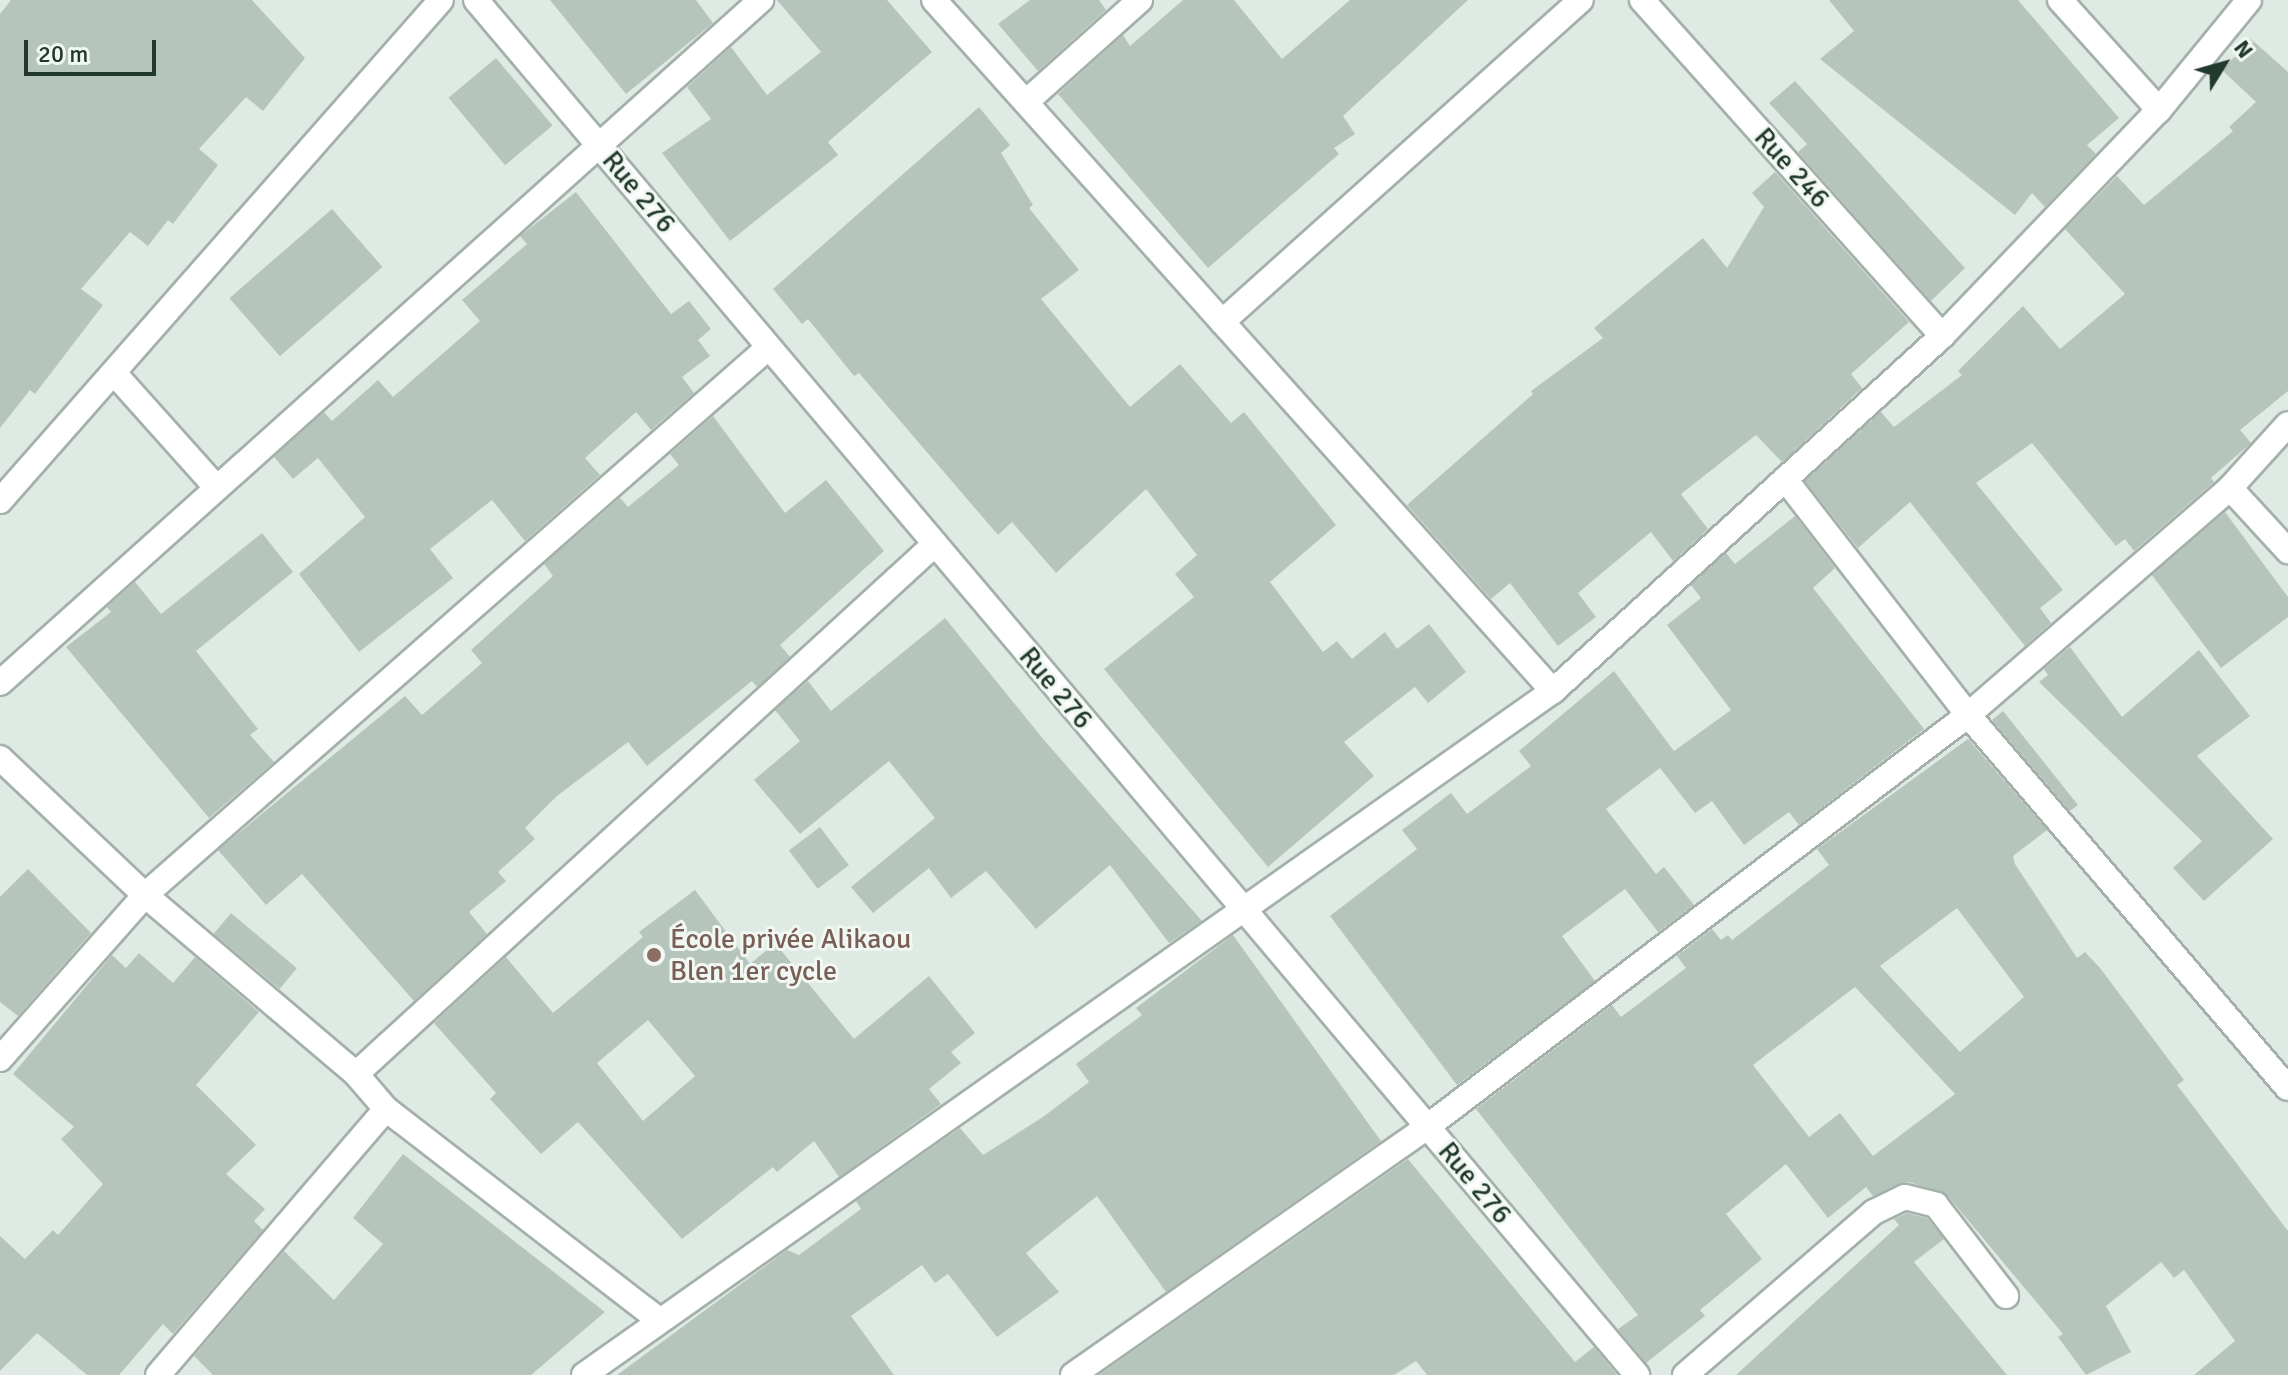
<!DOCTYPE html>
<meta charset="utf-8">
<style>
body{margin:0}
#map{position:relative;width:2288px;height:1375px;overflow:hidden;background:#e0eae4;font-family:Signika,sans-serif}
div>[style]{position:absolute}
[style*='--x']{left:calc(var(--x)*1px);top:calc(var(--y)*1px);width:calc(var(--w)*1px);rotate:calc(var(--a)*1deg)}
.building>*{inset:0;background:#b6c5bc;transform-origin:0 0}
.roads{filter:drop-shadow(2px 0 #a3b1aa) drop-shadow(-2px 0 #a3b1aa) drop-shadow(0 2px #a3b1aa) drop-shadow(0 -2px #a3b1aa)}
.minor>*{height:24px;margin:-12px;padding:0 12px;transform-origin:12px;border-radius:12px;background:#fff}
.dots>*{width:22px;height:22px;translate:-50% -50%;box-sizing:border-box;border:4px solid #f1f7f2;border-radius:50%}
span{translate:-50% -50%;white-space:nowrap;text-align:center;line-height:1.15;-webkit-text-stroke:6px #f1f7f2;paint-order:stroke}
.street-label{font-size:28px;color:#22392e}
.education-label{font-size:28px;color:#785e54}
.left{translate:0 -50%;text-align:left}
.north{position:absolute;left:2184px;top:24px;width:80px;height:80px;-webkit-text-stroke:6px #f1f7f2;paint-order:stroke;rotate:53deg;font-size:22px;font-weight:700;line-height:32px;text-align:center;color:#22392e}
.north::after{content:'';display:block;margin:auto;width:28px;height:36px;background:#22392e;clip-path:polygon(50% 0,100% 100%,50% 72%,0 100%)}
.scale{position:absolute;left:24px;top:40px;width:132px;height:36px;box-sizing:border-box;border:4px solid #22392e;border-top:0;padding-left:10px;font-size:24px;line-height:28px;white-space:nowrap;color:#22392e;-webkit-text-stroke:6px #f1f7f2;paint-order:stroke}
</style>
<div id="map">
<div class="building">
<i style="clip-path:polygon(11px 0,252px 0,305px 58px,263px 111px,246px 97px,199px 149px,218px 165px,173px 224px,168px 220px,148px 246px,130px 232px,81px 289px,103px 305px,35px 394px,30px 390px,0 428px,0 14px)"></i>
<i style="clip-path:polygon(550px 0,696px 0,713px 23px,626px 94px)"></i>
<i style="clip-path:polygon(777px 0,887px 0,932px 52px,828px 142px,838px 155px,730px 241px,662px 153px,711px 119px,687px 87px,731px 47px,767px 95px,821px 52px)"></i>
<i style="clip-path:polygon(1030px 0,1099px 0,1106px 10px,1038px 71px,998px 24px)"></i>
<i style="clip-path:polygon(1183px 0,1234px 0,1282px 59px,1350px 0,1468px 0,1343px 116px,1355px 134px,1334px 148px,1339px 154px,1208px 268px,1058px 94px,1123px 35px,1130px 46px)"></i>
<i style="clip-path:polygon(1829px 0,2018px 0,2119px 118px,2087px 145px,2096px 154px,2045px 207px,2032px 193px,2015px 215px,1820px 59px,1854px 31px)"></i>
<i style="clip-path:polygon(2251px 39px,2288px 72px,2288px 391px,2240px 430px,2251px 443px,2211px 478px,2214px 482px,2134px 551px,2125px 539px,2116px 546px,2032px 443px,1976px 483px,2063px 590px,2040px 608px,2051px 623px,2025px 646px,1910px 502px,1858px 548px,1805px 481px,1881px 412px,1894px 427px,1962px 375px,1958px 371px,2023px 306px,2060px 349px,2125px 294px,2065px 229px,2117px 176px,2144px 205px,2233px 131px,2229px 127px,2256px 102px,2222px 70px)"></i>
<i style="left:496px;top:58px;width:88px;height:62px;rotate:50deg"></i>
<i style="clip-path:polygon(1795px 81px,1965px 268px,1931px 301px,1798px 152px,1807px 144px,1769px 103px)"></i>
<i style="clip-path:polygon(979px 107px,1010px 145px,1001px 153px,1033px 205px,1029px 208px,1079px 270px,1041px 299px,1130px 407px,1180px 364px,1231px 423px,1244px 412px,1336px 525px,1270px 582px,1323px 652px,1337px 641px,1352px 659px,1385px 632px,1397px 649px,1429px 624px,1466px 672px,1428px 703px,1415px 687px,1344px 742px,1374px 776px,1268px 867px,1104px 669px,1194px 597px,1175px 574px,1197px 555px,1146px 489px,1056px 573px,1012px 522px,998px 535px,859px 373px,854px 376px,808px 319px,802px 324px,773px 289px)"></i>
<i style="clip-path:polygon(1775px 172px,1909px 322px,1851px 374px,1862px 388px,1782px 462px,1756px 435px,1681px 494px,1708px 529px,1673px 561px,1651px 532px,1578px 593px,1596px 617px,1558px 646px,1510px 583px,1491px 599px,1407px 505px,1533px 394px,1531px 391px,1603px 338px,1594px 328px,1703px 238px,1727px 268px,1764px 207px,1752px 193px)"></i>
<i style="clip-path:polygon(576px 192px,671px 314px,689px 301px,711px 329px,698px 340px,710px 356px,682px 377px,694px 393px,651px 430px,636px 412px,585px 458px,600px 475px,525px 541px,492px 500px,430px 549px,453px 578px,359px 652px,299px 574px,365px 517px,318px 458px,293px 479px,274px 457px,324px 412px,332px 421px,378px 380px,393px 397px,480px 321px,462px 300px,527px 244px,520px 236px)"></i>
<i style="left:332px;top:209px;width:77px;height:136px;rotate:49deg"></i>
<i style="clip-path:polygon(713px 416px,785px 513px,826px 480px,884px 551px,780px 645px,790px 657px,757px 687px,752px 681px,647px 766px,628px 742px,557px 796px,525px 828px,535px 839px,498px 872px,506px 881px,469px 912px,487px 934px,414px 1001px,302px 874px,266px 905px,218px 850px,405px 696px,422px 715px,482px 663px,471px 650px,553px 576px,544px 564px,620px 498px,628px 507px,679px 465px,670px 454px)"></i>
<i style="clip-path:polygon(2225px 512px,2288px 597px,2288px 617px,2221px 668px,2152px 575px)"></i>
<i style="clip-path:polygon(1795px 516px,1835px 568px,1813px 588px,1924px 729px,1799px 825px,1789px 812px,1744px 845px,1712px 801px,1695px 813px,1660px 768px,1606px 809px,1656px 874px,1664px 867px,1694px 905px,1658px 932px,1625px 889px,1562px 936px,1595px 981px,1457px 1085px,1330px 916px,1417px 849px,1402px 830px,1451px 793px,1467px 814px,1531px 766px,1519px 751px,1614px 671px,1674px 751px,1731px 710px,1667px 625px,1701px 598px,1691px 585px,1726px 553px,1735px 564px)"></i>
<i style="clip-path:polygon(262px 533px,293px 572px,196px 651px,258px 729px,250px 735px,274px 762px,209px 818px,66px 647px,111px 612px,107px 607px,135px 582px,161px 614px)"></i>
<i style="clip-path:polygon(945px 618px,1044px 740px,1202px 921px,1169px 943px,1110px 865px,1036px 929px,986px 871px,951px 898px,929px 868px,873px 913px,851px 887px,935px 818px,889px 761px,800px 834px,754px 780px,800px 741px,775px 710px,808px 681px,831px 711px)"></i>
<i style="clip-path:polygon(2070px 647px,2122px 717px,2199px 650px,2250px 716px,2197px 756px,2273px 839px,2204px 901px,2173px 868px,2202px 841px,2039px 682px,2048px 675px,2044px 669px)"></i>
<i style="clip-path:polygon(2003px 711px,2078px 805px,2070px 811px,1992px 720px)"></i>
<i style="clip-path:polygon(evenodd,1968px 739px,2047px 830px,2013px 856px,2015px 864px,2077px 958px,2085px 952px,2100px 968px,2184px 1080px,2177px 1085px,2288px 1231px,2288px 1375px,2194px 1375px,2235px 1341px,2184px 1270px,2174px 1278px,2161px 1262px,2106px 1306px,2131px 1352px,2086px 1375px,2058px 1337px,2063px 1334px,1947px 1195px,1909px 1182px,1873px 1196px,1866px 1187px,1828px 1218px,1786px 1164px,1726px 1214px,1762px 1259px,1700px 1310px,1705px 1316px,1646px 1363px,1618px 1329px,1638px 1315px,1476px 1109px,1612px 1005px,1621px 1017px,1686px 968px,1677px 956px,1712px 929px,1721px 940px,1728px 935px,1732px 940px,1829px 865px,1817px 849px,1968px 739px,1957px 908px,2024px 997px,1960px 1052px,1880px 966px,1957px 908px,1968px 739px,1855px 987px,1955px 1094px,1873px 1156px,1840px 1113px,1809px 1137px,1753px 1065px,1855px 987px)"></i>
<i style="left:820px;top:827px;width:48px;height:39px;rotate:53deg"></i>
<i style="clip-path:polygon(28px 869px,91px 933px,18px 1016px,0 1002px,0 897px)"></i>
<i style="clip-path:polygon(evenodd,695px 890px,750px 964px,775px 943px,854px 1039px,929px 976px,975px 1033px,951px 1052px,961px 1063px,929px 1089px,941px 1104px,839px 1177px,814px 1141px,777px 1172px,773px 1167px,682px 1239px,578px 1122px,541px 1154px,490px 1099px,496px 1093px,434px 1023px,506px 957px,553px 1013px,643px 937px,639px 932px,695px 890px,648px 1020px,695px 1076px,643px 1121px,597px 1063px,648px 1020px)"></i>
<i style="left:231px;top:913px;width:86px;height:27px;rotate:40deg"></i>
<i style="clip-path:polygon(1233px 935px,1381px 1141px,1166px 1292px,1097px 1196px,1026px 1253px,1059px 1292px,997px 1337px,948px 1274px,935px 1283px,922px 1265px,851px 1316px,894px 1375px,617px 1375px,787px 1250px,799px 1255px,861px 1209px,856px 1201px,960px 1128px,983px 1155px,1043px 1117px,1089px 1082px,1076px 1064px,1142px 1015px,1136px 1008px)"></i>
<i style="clip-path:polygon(139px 953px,173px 983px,195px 957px,259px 1012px,196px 1085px,256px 1145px,226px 1174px,265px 1209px,254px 1221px,263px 1230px,173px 1334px,163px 1324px,119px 1375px,87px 1375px,37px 1333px,0 1371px,0 1236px,25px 1259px,53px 1230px,58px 1235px,103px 1184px,61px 1139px,74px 1127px,13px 1074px,112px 955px,126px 968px)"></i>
<i style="clip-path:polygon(403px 1154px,605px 1312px,531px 1375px,213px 1375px,194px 1356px,284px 1251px,334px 1300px,383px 1244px,353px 1218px)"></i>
<i style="clip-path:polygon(1408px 1159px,1575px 1362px,1594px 1347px,1617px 1375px,1427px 1375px,1416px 1361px,1394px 1375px,1099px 1375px)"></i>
<i style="clip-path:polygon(1907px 1213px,1927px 1218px,1944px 1239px,1914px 1262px,2007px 1375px,1736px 1375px,1899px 1225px,1894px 1219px)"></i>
</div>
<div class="roads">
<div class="minor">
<i style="--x:476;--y:0;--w:1800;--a:49.82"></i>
<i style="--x:934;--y:0;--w:928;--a:48.15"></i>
<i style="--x:1642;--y:0;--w:450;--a:48.2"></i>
<i style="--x:2060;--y:0;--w:148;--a:48"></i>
<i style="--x:1026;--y:102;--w:153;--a:-41.8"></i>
<i style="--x:1222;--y:322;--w:482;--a:-41.9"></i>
<i style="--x:114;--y:373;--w:154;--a:48.2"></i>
<i style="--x:1785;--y:479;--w:299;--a:52.2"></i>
<i style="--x:1968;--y:715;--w:491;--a:49.4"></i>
<i style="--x:2230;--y:488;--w:86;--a:47.4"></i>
<i style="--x:0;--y:501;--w:667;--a:-48.64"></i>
<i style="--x:0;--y:683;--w:1023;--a:-41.91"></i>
<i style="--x:0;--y:758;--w:199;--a:43.4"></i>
<i style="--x:145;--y:895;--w:277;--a:40.3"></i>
<i style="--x:356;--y:1074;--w:46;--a:49.4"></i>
<i style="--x:386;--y:1109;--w:346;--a:37.7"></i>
<i style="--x:0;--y:1059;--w:219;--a:-48.5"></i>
<i style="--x:145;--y:895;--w:830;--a:-41.29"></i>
<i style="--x:356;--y:1074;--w:785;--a:-42.47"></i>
<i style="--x:158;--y:1375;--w:350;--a:-49.4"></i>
<i style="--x:584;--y:1375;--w:1186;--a:-35.22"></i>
<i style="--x:1553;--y:691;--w:527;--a:-42.38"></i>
<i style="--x:1942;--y:336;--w:313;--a:-46.2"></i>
<i style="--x:2159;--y:110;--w:142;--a:-50.7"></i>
<i style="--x:1073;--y:1375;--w:432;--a:-35"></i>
<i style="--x:1427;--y:1127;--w:680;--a:-37.29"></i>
<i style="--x:1968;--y:715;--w:347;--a:-40.9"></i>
<i style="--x:2230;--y:488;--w:86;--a:-47.8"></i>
<i style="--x:1685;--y:1375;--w:250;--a:-40.8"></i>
<i style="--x:1874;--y:1212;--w:34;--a:-26"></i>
<i style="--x:1905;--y:1197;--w:32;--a:14"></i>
<i style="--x:1936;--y:1205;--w:115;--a:52.4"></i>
</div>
</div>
<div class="dots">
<i style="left:654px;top:955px;background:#8d6e63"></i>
</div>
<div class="street-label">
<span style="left:1792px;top:168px;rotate:48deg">Rue 246</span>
<span style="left:639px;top:192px;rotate:50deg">Rue 276</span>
<span style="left:1056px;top:688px;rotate:50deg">Rue 276</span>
<span style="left:1475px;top:1183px;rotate:50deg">Rue 276</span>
</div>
<div class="education-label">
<span class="left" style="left:670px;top:955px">École privée Alikaou<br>Blen 1er cycle</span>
</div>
<div class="north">N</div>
<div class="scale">20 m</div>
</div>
